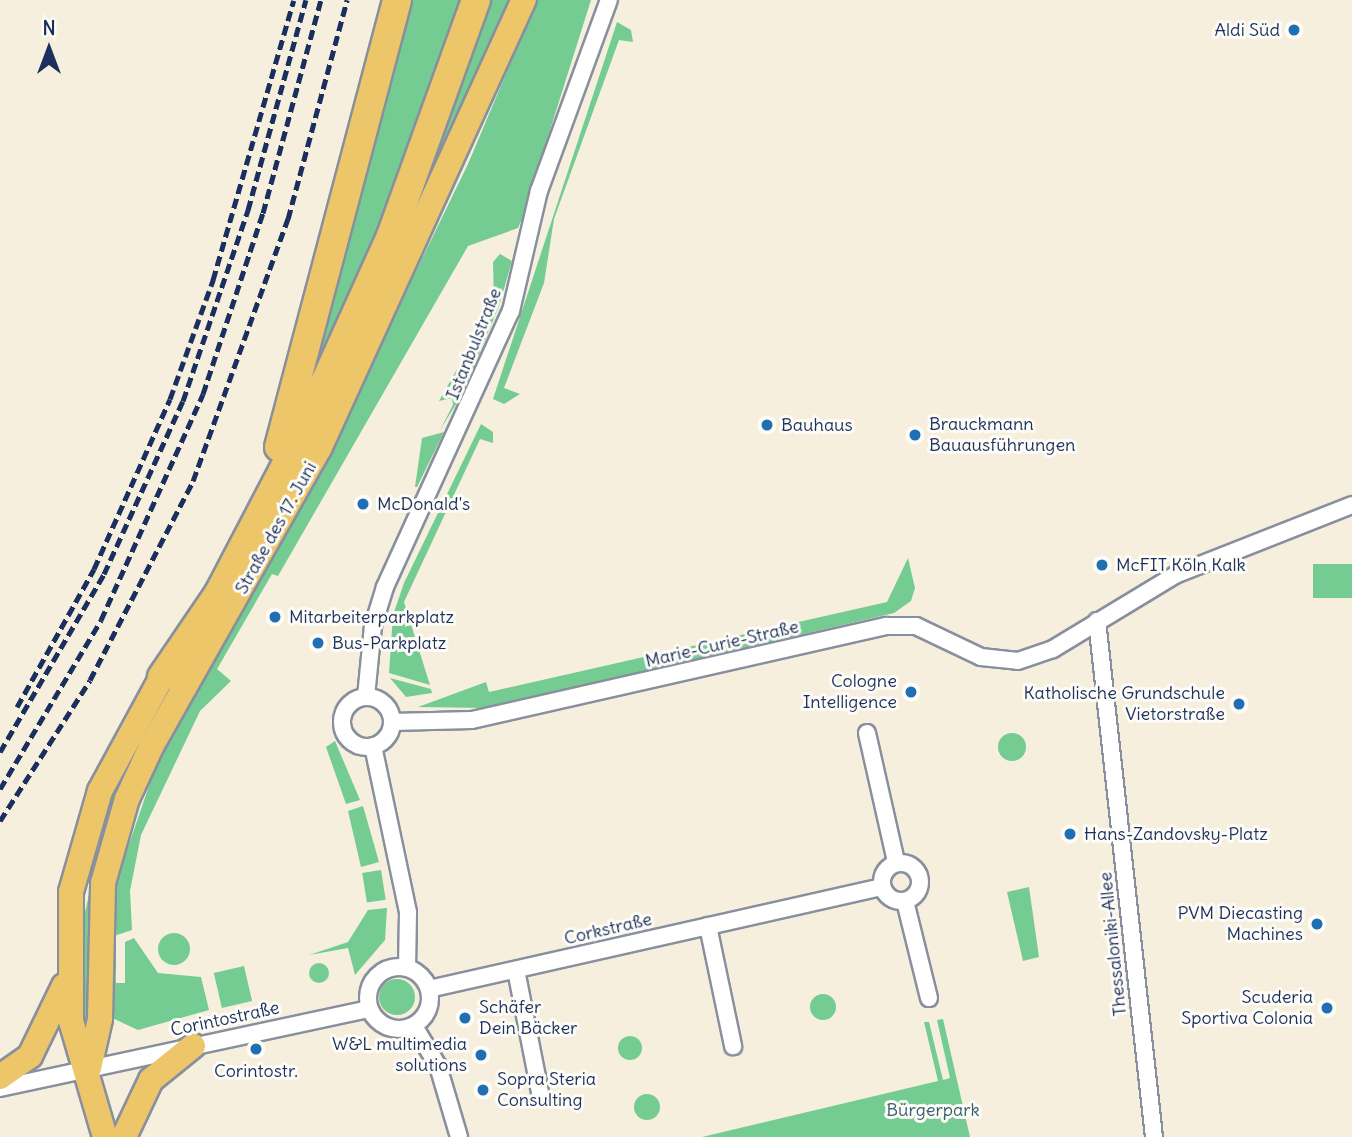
<!DOCTYPE html>
<meta charset="utf-8">
<style>
body{margin:0}
#map{position:relative;width:1352px;height:1137px;overflow:hidden;background:#f6efdd;font-family:Delius,sans-serif}
div>[style]{position:absolute}
[style*='--x']{left:calc(var(--x)*1px);top:calc(var(--y)*1px);width:calc(var(--w)*1px);rotate:calc(var(--a)*1deg)}
.green>*{inset:0;background:#74cc92;transform-origin:0 0}
.round{border-radius:50%}
.roads{filter:drop-shadow(2px 0 #888f9e) drop-shadow(-2px 0 #888f9e) drop-shadow(0 2px #888f9e) drop-shadow(0 -2px #888f9e)}
.street>*{height:16px;margin:-8px;padding:0 8px;transform-origin:8px;border-radius:8px;background:#fff}
.street>.ring{margin:-8px;padding:0;box-sizing:content-box;background:none;border:16px solid #fff;border-radius:50%}
.primary>*{height:24px;margin:-12px;padding:0 12px;transform-origin:12px;border-radius:12px;background:#ecc669}
.highway>*{height:28px;margin:-14px;padding:0 14px;transform-origin:14px;border-radius:14px;background:#ecc669}
.rail>*{height:5px;margin-top:-2.5px;transform-origin:0;background:repeating-linear-gradient(90deg,#1b2f5e 0 10px,transparent 0 15px)}
.dots>*{width:19px;height:19px;translate:-50% -50%;box-sizing:border-box;border:4px solid #fdfcf7;border-radius:50%}
span{translate:-50% -50%;white-space:nowrap;text-align:center;line-height:1.15;-webkit-text-stroke:6px #fdfcf7;paint-order:stroke}
.poi-label{font-size:18px;color:#1b2f5e}
.right{translate:-100% -50%;text-align:right}
.left{translate:0 -50%;text-align:left}
.street-label{font-size:18px;color:#1b2f5e}
.park-label{font-size:18px;color:#365e6e}
.north{position:absolute;left:14px;top:14px;width:70px;height:70px;-webkit-text-stroke:5px #fdfcf7;paint-order:stroke;rotate:0deg;font-size:19px;font-weight:700;line-height:28px;text-align:center;color:#1b2f5e}
.north::after{content:'';display:block;margin:auto;width:24px;height:32px;background:#1b2f5e;clip-path:polygon(50% 0,100% 100%,50% 72%,0 100%)}
</style>
<div id="map">
<div class="green">
<i style="clip-path:polygon(409px 0,467px 0,421px 135px,309px 388px)"></i>
<i style="clip-path:polygon(488px 0,512px 0,447px 155px,175px 686px,91px 917px,90px 1022px,84px 1022px,84px 916px,113px 794px)"></i>
<i style="clip-path:polygon(537px 0,591px 0,522px 219px,518px 228px,468px 246px,278px 576px,272px 574px,217px 669px,231px 681px,200px 711px,141px 835px,130px 891px,132px 930px,108px 938px,115px 885px,162px 748px,327px 454px,468px 164px)"></i>
<i style="clip-path:polygon(617px 22px,631px 30px,633px 42px,619px 40px,554px 219px,544px 283px,504px 388px,520px 394px,504px 404px,493px 399px)"></i>
<i style="clip-path:polygon(500px 254px,512px 261px,499px 306px,463px 393px,440px 430px,453px 405px,452px 398px,439px 401px,494px 304px,493px 262px)"></i>
<i style="clip-path:polygon(481px 424px,493px 432px,493px 443px,480px 439px,404px 602px,430px 685px,389px 673px,393px 615px,404px 583px)"></i>
<i style="clip-path:polygon(444px 432px,417px 487px,415px 487px,422px 438px)"></i>
<i style="clip-path:polygon(908px 558px,915px 588px,911px 601px,894px 613px,485px 708px,418px 707px,486px 682px,489px 692px,887px 602px)"></i>
<i style="left:1352px;top:564px;width:34px;height:39px;rotate:90deg"></i>
<i style="clip-path:polygon(390px 678px,431px 689px,432px 693px,406px 697px)"></i>
<i class="round" style="left:998px;top:733px;width:28px;height:28px"></i>
<i style="clip-path:polygon(335px 741px,360px 800px,346px 804px,326px 747px)"></i>
<i style="clip-path:polygon(363px 806px,379px 862px,361px 867px,348px 811px)"></i>
<i style="left:381px;top:870px;width:30px;height:19px;rotate:81deg"></i>
<i style="clip-path:polygon(1029px 887px,1039px 957px,1023px 961px,1007px 892px)"></i>
<i style="clip-path:polygon(387px 908px,385px 940px,355px 975px,348px 948px,309px 955px,348px 942px,368px 910px)"></i>
<i class="round" style="left:158px;top:933px;width:32px;height:32px"></i>
<i style="clip-path:polygon(134px 938px,158px 973px,201px 977px,209px 1010px,138px 1030px,110px 1017px,107px 946px,116px 944px,116px 983px,125px 983px,125px 942px)"></i>
<i class="round" style="left:309px;top:963px;width:20px;height:20px"></i>
<i style="left:244px;top:966px;width:36px;height:31px;rotate:77deg"></i>
<i class="round" style="left:379px;top:979px;width:36px;height:36px"></i>
<i class="round" style="left:810px;top:994px;width:26px;height:26px"></i>
<i style="clip-path:polygon(943px 1019px,970px 1137px,702px 1137px,938px 1081px,924px 1022px,929px 1022px,943px 1080px,950px 1078px,937px 1020px)"></i>
<i class="round" style="left:618px;top:1036px;width:24px;height:24px"></i>
<i class="round" style="left:634px;top:1094px;width:26px;height:26px"></i>
</div>
<div class="roads">
<div class="street">
<i style="--x:1097;--y:621;--w:519;--a:83.7"></i>
<i style="--x:366;--y:697;--w:71;--a:-84.4"></i>
<i style="--x:373;--y:626;--w:41;--a:-72.9"></i>
<i style="--x:385;--y:587;--w:303;--a:-65.5"></i>
<i style="--x:511;--y:311;--w:123;--a:-76.9"></i>
<i style="--x:539;--y:191;--w:203;--a:-69.9"></i>
<i class="ring" style="left:342px;top:697px;width:34px;height:34px"></i>
<i style="--x:392;--y:722;--w:80;--a:-1.4"></i>
<i style="--x:472;--y:720;--w:425;--a:-12.8"></i>
<i style="--x:886;--y:626;--w:30;--a:0"></i>
<i style="--x:916;--y:626;--w:72;--a:25.5"></i>
<i style="--x:981;--y:657;--w:37;--a:6"></i>
<i style="--x:1018;--y:661;--w:37;--a:-19"></i>
<i style="--x:1053;--y:649;--w:145;--a:-31.2"></i>
<i style="--x:1177;--y:574;--w:188;--a:-21.5"></i>
<i style="--x:867;--y:733;--w:132;--a:77.3"></i>
<i style="--x:373;--y:746;--w:170;--a:78.1"></i>
<i style="--x:408;--y:912;--w:56;--a:91"></i>
<i class="ring" style="left:882px;top:863px;width:22px;height:22px"></i>
<i style="--x:905;--y:901;--w:100;--a:76.1"></i>
<i style="--x:708;--y:926;--w:123;--a:78.2"></i>
<i class="ring" style="left:368px;top:967px;width:46px;height:46px"></i>
<i style="--x:516;--y:970;--w:124;--a:78.9"></i>
<i style="--x:429;--y:989;--w:464;--a:-12.7"></i>
<i style="--x:414;--y:1026;--w:47;--a:59"></i>
<i style="--x:438;--y:1066;--w:74;--a:73.5"></i>
<i style="--x:0;--y:1088;--w:377;--a:-12.1"></i>
</div>
<div class="primary">
<i style="--x:89;--y:1068;--w:50;--a:-77.3"></i>
<i style="--x:100;--y:1019;--w:136;--a:-88.7"></i>
<i style="--x:103;--y:883;--w:87;--a:-74.1"></i>
<i style="--x:127;--y:799;--w:60;--a:-65.2"></i>
<i style="--x:152;--y:745;--w:340;--a:-60.6"></i>
<i style="--x:319;--y:449;--w:494;--a:-65.5"></i>
<i style="--x:0;--y:1077;--w:37;--a:-35"></i>
<i style="--x:30;--y:1056;--w:78;--a:-64.1"></i>
<i style="--x:105;--y:1137;--w:121;--a:-106.3"></i>
<i style="--x:71;--y:1021;--w:129;--a:-90"></i>
<i style="--x:71;--y:892;--w:105;--a:-74"></i>
<i style="--x:100;--y:791;--w:130;--a:-61.5"></i>
<i style="--x:124;--y:1137;--w:63;--a:-64.7"></i>
<i style="--x:151;--y:1080;--w:54;--a:-39"></i>
</div>
<div class="highway">
<i style="--x:279;--y:447;--w:462;--a:-75.2"></i>
<i style="--x:162;--y:677;--w:102;--a:-55.8"></i>
<i style="--x:219;--y:593;--w:173;--a:-62.4"></i>
<i style="--x:299;--y:440;--w:224;--a:-65.7"></i>
<i style="--x:391;--y:236;--w:251;--a:-70.2"></i>
</div>
</div>
<div class="rail">
<i style="--x:17;--y:707;--w:158;--a:-60.8"></i>
<i style="--x:94;--y:569;--w:186;--a:-65.9"></i>
<i style="--x:170;--y:399;--w:127;--a:-70.1"></i>
<i style="--x:213;--y:280;--w:291;--a:-73.9"></i>
<i style="--x:0;--y:752;--w:206;--a:-59.7"></i>
<i style="--x:104;--y:574;--w:190;--a:-65.5"></i>
<i style="--x:183;--y:401;--w:202;--a:-71.2"></i>
<i style="--x:248;--y:210;--w:218;--a:-74.6"></i>
<i style="--x:0;--y:789;--w:197;--a:-59.1"></i>
<i style="--x:101;--y:620;--w:248;--a:-65.7"></i>
<i style="--x:203;--y:394;--w:191;--a:-71.7"></i>
<i style="--x:263;--y:213;--w:221;--a:-74.8"></i>
<i style="--x:0;--y:821;--w:167;--a:-57.4"></i>
<i style="--x:90;--y:680;--w:224;--a:-62.6"></i>
<i style="--x:193;--y:481;--w:279;--a:-70.1"></i>
<i style="--x:288;--y:219;--w:227;--a:-74.9"></i>
</div>
<div class="dots">
<i style="left:1294px;top:30px;background:#1f6fb2"></i>
<i style="left:767px;top:425px;background:#1f6fb2"></i>
<i style="left:915px;top:435px;background:#1f6fb2"></i>
<i style="left:363px;top:504px;background:#1f6fb2"></i>
<i style="left:1102px;top:565px;background:#1f6fb2"></i>
<i style="left:275px;top:617px;background:#1f6fb2"></i>
<i style="left:318px;top:643px;background:#1f6fb2"></i>
<i style="left:911px;top:692px;background:#1f6fb2"></i>
<i style="left:1239px;top:704px;background:#1f6fb2"></i>
<i style="left:1070px;top:834px;background:#1f6fb2"></i>
<i style="left:1317px;top:924px;background:#1f6fb2"></i>
<i style="left:1327px;top:1008px;background:#1f6fb2"></i>
<i style="left:465px;top:1018px;background:#1f6fb2"></i>
<i style="left:256px;top:1049px;background:#1f6fb2"></i>
<i style="left:481px;top:1055px;background:#1f6fb2"></i>
<i style="left:483px;top:1090px;background:#1f6fb2"></i>
</div>
<div class="poi-label">
<span class="right" style="left:1280px;top:30px">Aldi Süd</span>
<span class="left" style="left:781px;top:425px">Bauhaus</span>
<span class="left" style="left:929px;top:435px">Brauckmann<br>Bauausführungen</span>
<span class="left" style="left:377px;top:504px">McDonald's</span>
<span class="left" style="left:1116px;top:565px">McFIT Köln Kalk</span>
<span class="left" style="left:289px;top:617px">Mitarbeiterparkplatz</span>
<span class="left" style="left:332px;top:643px">Bus-Parkplatz</span>
<span class="right" style="left:897px;top:692px">Cologne<br>Intelligence</span>
<span class="right" style="left:1225px;top:704px">Katholische Grundschule<br>Vietorstraße</span>
<span class="left" style="left:1084px;top:834px">Hans-Zandovsky-Platz</span>
<span class="right" style="left:1303px;top:924px">PVM Diecasting<br>Machines</span>
<span class="right" style="left:1313px;top:1008px">Scuderia<br>Sportiva Colonia</span>
<span class="left" style="left:479px;top:1018px">Schäfer<br>Dein Bäcker</span>
<span class="right" style="left:467px;top:1055px">W&amp;L multimedia<br>solutions</span>
<span style="left:256px;top:1071px">Corintostr.</span>
<span class="left" style="left:497px;top:1090px">Sopra Steria<br>Consulting</span>
</div>
<div class="street-label">
<span style="left:474px;top:344px;rotate:-68deg">Istanbulstraße</span>
<span style="left:276px;top:528px;rotate:-61deg">Straße des 17. Juni</span>
<span style="left:722px;top:644px;rotate:-13deg">Marie-Curie-Straße</span>
<span style="left:608px;top:929px;rotate:-13deg">Corkstraße</span>
<span style="left:1113px;top:944px;rotate:-96deg">Thessaloniki-Allee</span>
<span style="left:225px;top:1019px;rotate:-12deg">Corintostraße</span>
</div>
<div class="park-label">
<span style="left:933px;top:1110px">Bürgerpark</span>
</div>
<div class="north">N</div>
</div>
